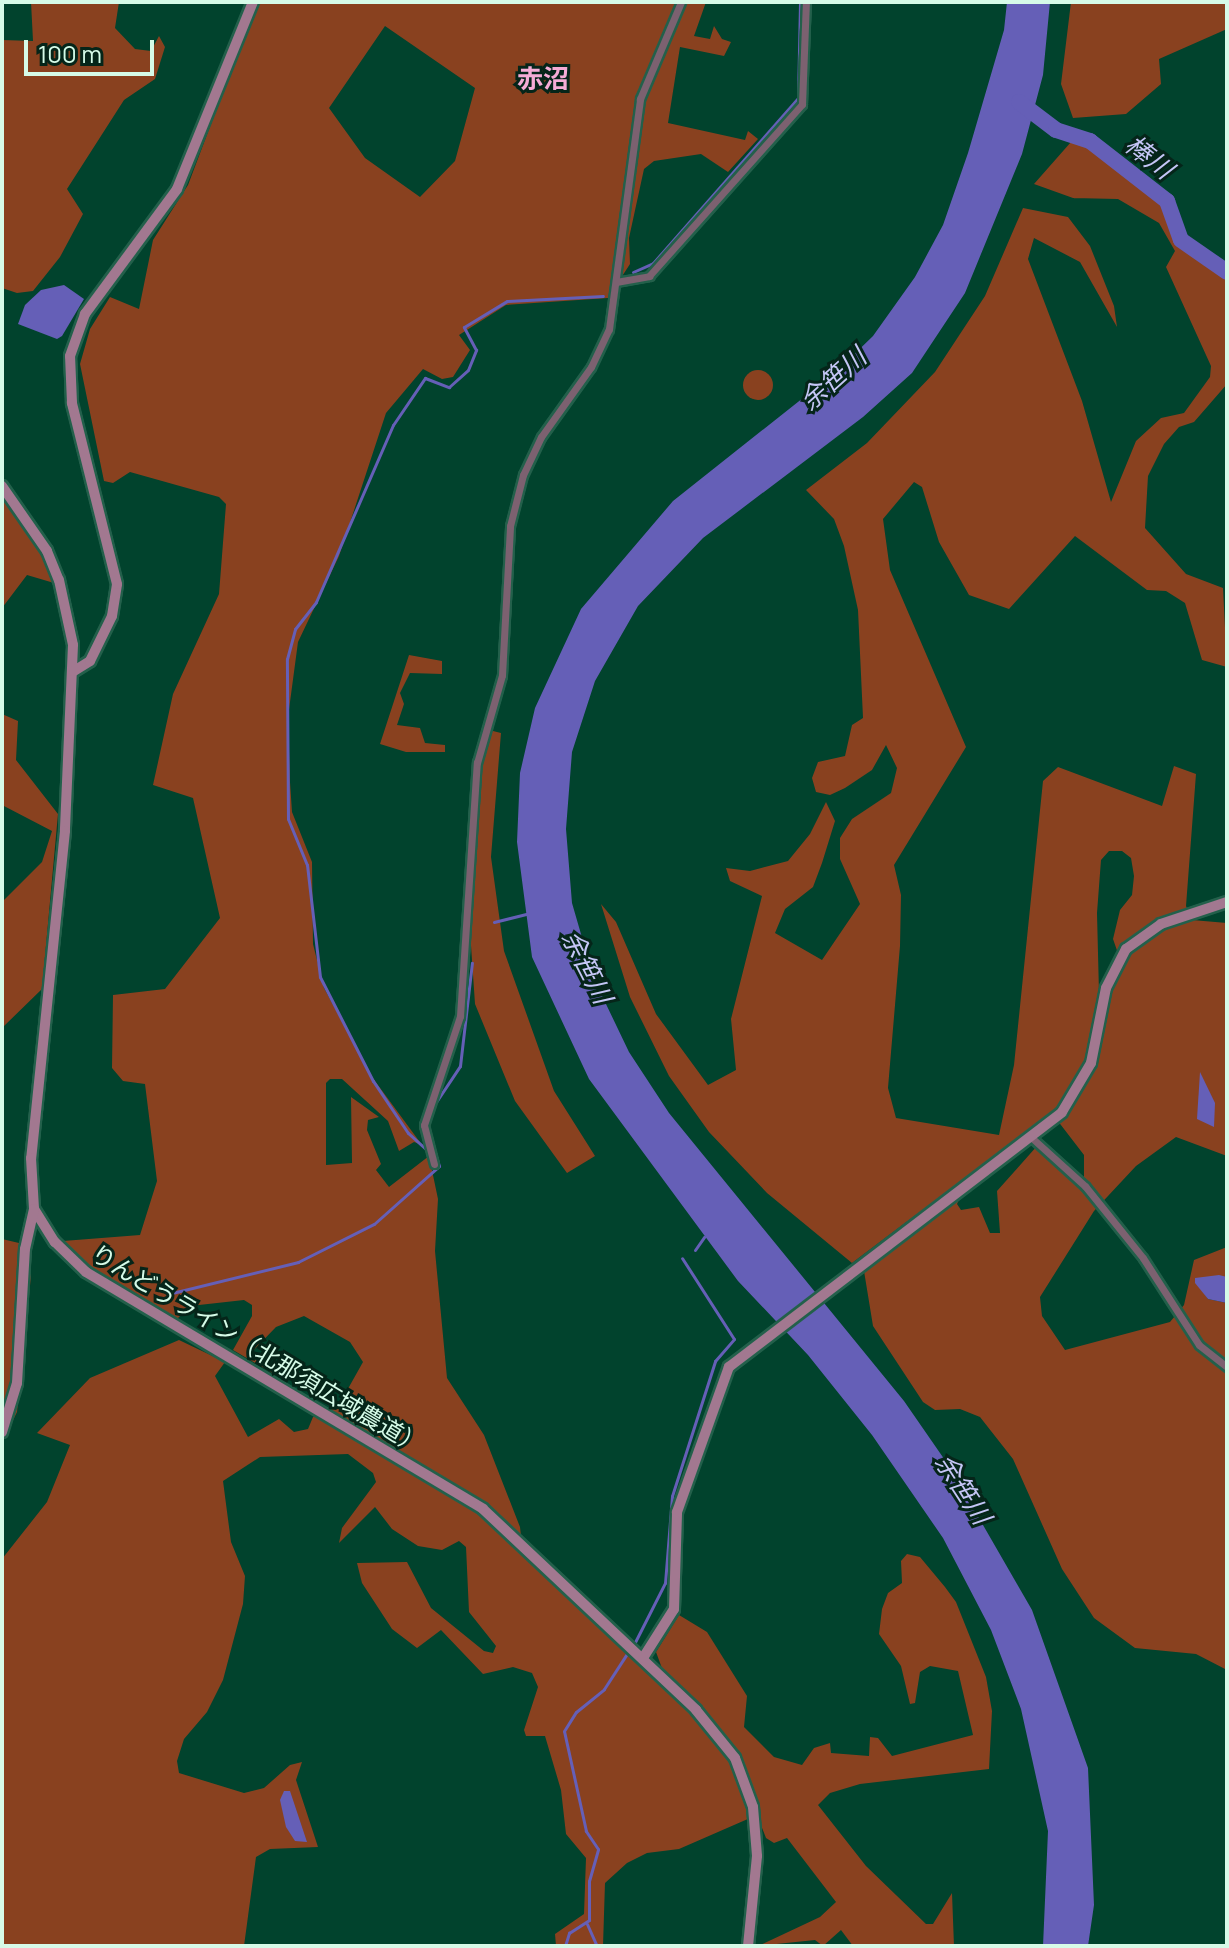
<!DOCTYPE html>
<meta charset="utf-8">
<style>
body{margin:0}
#map{position:relative;width:1229px;height:1948px;overflow:hidden;background:#01432d;font-family:Manrope,"Noto Sans JP",sans-serif}
div>[style]{position:absolute}
[style*='--x']{left:calc(var(--x)*1px);top:calc(var(--y)*1px);width:calc(var(--w)*1px);rotate:calc(var(--a)*1deg)}
.green>*{inset:0;background:#89411f}
.round{border-radius:50%}
.water>*{inset:0;background:#655fb7}
.stream>*{height:3px;margin:-1.5px;padding:0 1.5px;transform-origin:1.5px;border-radius:1.5px;background:#655fb7}
.river>*{height:16px;margin:-8px;padding:0 8px;transform-origin:8px;border-radius:8px;background:#655fb7}
.roads{filter:drop-shadow(2px 0 #23604b) drop-shadow(-2px 0 #23604b) drop-shadow(0 2px #23604b) drop-shadow(0 -2px #23604b)}
.street>*{height:7px;margin:-3.5px;padding:0 3.5px;transform-origin:3.5px;border-radius:3.5px;background:#7c6170}
.secondary>*{height:10px;margin:-5px;padding:0 5px;transform-origin:5px;border-radius:5px;background:#a27890}
span{translate:-50% -50%;white-space:nowrap;text-align:center;line-height:1.15;-webkit-text-stroke:6px #052519;paint-order:stroke}
.street-label{font-size:24px;color:#d6fbe8}
.neighbourhood-label{font-size:26px;color:#f5acd6;font-weight:700}
.water-label{font-size:26px;color:#c5c6f6;font-style:italic}
.frame{position:absolute;inset:0;border:4px solid #d6fbe8;pointer-events:none}
.scale{position:absolute;left:24px;top:40px;width:130px;height:36px;box-sizing:border-box;border:4px solid #d6fbe8;border-top:0;padding-left:10px;font-size:24px;line-height:28px;white-space:nowrap;color:#d6fbe8;-webkit-text-stroke:6px #052519;paint-order:stroke}
</style>
<div id="map">
<div class="green">
<i style="clip-path:polygon(31px 2px,119px 2px,115px 28px,135px 49px,151px 51px,159px 36px,165px 47px,155px 79px,124px 100px,67px 189px,83px 214px,60px 257px,33px 291px,17px 293px,2px 288px,2px 40px,33px 41px)"></i>
<i style="clip-path:polygon(evenodd,257px 2px,706px 2px,694px 36px,710px 39px,714px 26px,722px 39px,731px 42px,724px 56px,680px 47px,668px 123px,745px 140px,748px 131px,758px 139px,728px 172px,701px 154px,654px 161px,644px 169px,629px 238px,630px 264px,608px 298px,506px 305px,459px 335px,470px 350px,453px 377px,442px 379px,423px 369px,386px 413px,339px 556px,298px 642px,288px 717px,290px 782px,292px 812px,312px 862px,313px 944px,324px 988px,372px 1077px,422px 1145px,414px 1142px,399px 1151px,388px 1121px,342px 1079px,330px 1079px,326px 1083px,326px 1165px,352px 1163px,351px 1097px,379px 1117px,368px 1120px,367px 1130px,381px 1164px,376px 1170px,389px 1187px,429px 1156px,438px 1199px,435px 1251px,447px 1378px,484px 1435px,520px 1527px,522px 1544px,658px 1677px,663px 1671px,656px 1652px,679px 1615px,707px 1632px,747px 1696px,744px 1727px,774px 1757px,802px 1765px,814px 1748px,830px 1743px,831px 1753px,869px 1756px,870px 1737px,878px 1738px,892px 1756px,973px 1735px,958px 1671px,930px 1666px,920px 1672px,915px 1703px,910px 1704px,901px 1666px,879px 1634px,882px 1609px,888px 1593px,902px 1583px,901px 1561px,907px 1554px,920px 1557px,945px 1587px,956px 1602px,986px 1677px,992px 1711px,989px 1769px,860px 1784px,830px 1793px,818px 1805px,866px 1866px,926px 1924px,933px 1924px,952px 1893px,954px 1946px,853px 1946px,841px 1930px,823px 1946px,815px 1940px,758px 1946px,820px 1917px,836px 1902px,787px 1838px,774px 1843px,766px 1838px,757px 1815px,679px 1849px,647px 1853px,627px 1863px,605px 1883px,603px 1946px,556px 1946px,555px 1934px,584px 1914px,586px 1858px,566px 1834px,561px 1790px,545px 1736px,526px 1736px,524px 1730px,538px 1687px,532px 1673px,513px 1667px,483px 1674px,441px 1630px,417px 1648px,392px 1629px,362px 1583px,357px 1563px,407px 1562px,431px 1608px,484px 1651px,493px 1653px,496px 1646px,469px 1612px,466px 1547px,459px 1541px,442px 1550px,418px 1546px,392px 1529px,375px 1507px,339px 1543px,342px 1528px,376px 1482px,373px 1473px,348px 1454px,260px 1457px,223px 1481px,231px 1542px,245px 1576px,243px 1604px,223px 1680px,207px 1712px,184px 1739px,177px 1761px,179px 1773px,244px 1793px,264px 1788px,290px 1765px,302px 1762px,296px 1780px,318px 1847px,270px 1849px,256px 1857px,244px 1946px,2px 1946px,2px 1559px,47px 1502px,70px 1445px,37px 1433px,90px 1378px,179px 1340px,225px 1362px,215px 1376px,248px 1437px,279px 1419px,294px 1432px,308px 1429px,313px 1417px,340px 1403px,363px 1362px,350px 1342px,304px 1316px,276px 1327px,249px 1355px,281px 1378px,233px 1350px,252px 1316px,252px 1305px,244px 1300px,190px 1306px,177px 1319px,80px 1263px,63px 1241px,140px 1235px,157px 1181px,145px 1084px,123px 1081px,112px 1068px,113px 995px,165px 989px,220px 918px,193px 798px,153px 785px,173px 694px,219px 594px,226px 504px,219px 497px,130px 472px,113px 483px,104px 481px,80px 364px,90px 329px,110px 297px,139px 309px,153px 240px,188px 185px,257px 2px,385px 26px,475px 88px,455px 161px,420px 197px,365px 158px,329px 108px,385px 26px)"></i>
<i style="clip-path:polygon(1071px 2px,1227px 2px,1227px 29px,1159px 59px,1161px 84px,1126px 114px,1073px 118px,1061px 84px)"></i>
<i style="clip-path:polygon(evenodd,1071px 142px,1093px 150px,1163px 205px,1179px 243px,1227px 276px,1227px 384px,1194px 422px,1179px 427px,1164px 444px,1148px 476px,1145px 528px,1186px 574px,1223px 588px,1227px 667px,1202px 660px,1185px 603px,1166px 591px,1147px 590px,1075px 536px,1009px 609px,969px 595px,939px 542px,922px 487px,914px 482px,883px 519px,890px 570px,966px 747px,894px 865px,901px 895px,900px 946px,888px 1088px,896px 1118px,999px 1135px,1014px 1065px,1043px 781px,1058px 767px,1162px 806px,1174px 766px,1196px 774px,1186px 906px,1192px 920px,1227px 923px,1227px 1156px,1176px 1137px,1136px 1166px,1094px 1211px,1040px 1297px,1042px 1316px,1065px 1350px,1170px 1322px,1184px 1305px,1194px 1260px,1227px 1247px,1227px 1277px,1195px 1279px,1208px 1299px,1227px 1303px,1227px 1670px,1196px 1654px,1135px 1648px,1094px 1618px,1062px 1569px,1013px 1459px,980px 1417px,960px 1409px,935px 1410px,923px 1402px,873px 1326px,864px 1271px,925px 1220px,917px 1214px,852px 1263px,767px 1193px,709px 1132px,669px 1076px,630px 997px,601px 904px,616px 922px,656px 1014px,708px 1085px,736px 1070px,731px 1019px,762px 896px,730px 881px,726px 868px,750px 871px,788px 861px,810px 834px,826px 802px,835px 821px,822px 863px,813px 887px,785px 909px,775px 933px,822px 960px,860px 904px,840px 859px,840px 838px,852px 819px,891px 793px,897px 768px,886px 745px,872px 770px,845px 788px,830px 795px,816px 792px,812px 778px,818px 762px,845px 756px,852px 725px,863px 718px,858px 610px,844px 546px,834px 519px,806px 490px,867px 443px,935px 372px,985px 296px,1023px 208px,1068px 217px,1090px 246px,1114px 306px,1117px 327px,1080px 262px,1034px 238px,1028px 259px,1082px 401px,1111px 502px,1136px 441px,1161px 418px,1184px 413px,1210px 377px,1211px 366px,1166px 267px,1175px 251px,1159px 223px,1118px 199px,1073px 198px,1034px 184px,1071px 142px,1109px 851px,1122px 851px,1131px 858px,1134px 876px,1132px 895px,1120px 910px,1113px 939px,1121px 962px,1107px 999px,1099px 993px,1097px 913px,1101px 860px,1109px 851px,1071px 142px,1054px 1116px,1084px 1155px,1084px 1178px,1079px 1183px,1037px 1146px,997px 1191px,1000px 1233px,990px 1233px,979px 1207px,961px 1210px,957px 1204px,967px 1182px,1054px 1116px)"></i>
<i class="round" style="left:743px;top:370px;width:30px;height:30px"></i>
<i style="clip-path:polygon(2px 494px,33px 534px,54px 583px,27px 575px,2px 608px)"></i>
<i style="clip-path:polygon(409px 655px,442px 661px,442px 674px,410px 673px,400px 693px,404px 704px,397px 725px,420px 728px,425px 743px,445px 745px,445px 752px,406px 752px,380px 744px)"></i>
<i style="clip-path:polygon(2px 714px,18px 721px,16px 760px,58px 814px,42px 989px,2px 1028px,2px 902px,42px 862px,52px 831px,2px 805px)"></i>
<i style="clip-path:polygon(489px 730px,501px 733px,491px 857px,504px 951px,554px 1091px,595px 1156px,567px 1173px,515px 1101px,475px 1004px,470px 931px,481px 766px)"></i>
<i style="clip-path:polygon(2px 1239px,19px 1243px,31px 1276px,17px 1412px,2px 1443px)"></i>
</div>
<div class="water">
<i style="clip-path:polygon(1007px 2px,1050px 2px,1043px 75px,1022px 154px,965px 293px,912px 373px,863px 417px,703px 538px,638px 606px,595px 681px,572px 752px,566px 829px,572px 903px,594px 979px,629px 1052px,669px 1113px,904px 1401px,949px 1466px,1032px 1610px,1088px 1768px,1094px 1905px,1088px 1946px,1043px 1946px,1048px 1831px,1021px 1709px,991px 1630px,943px 1538px,872px 1435px,808px 1355px,738px 1281px,589px 1079px,532px 957px,517px 842px,520px 773px,535px 708px,581px 609px,673px 501px,837px 371px,873px 336px,915px 277px,943px 225px,968px 153px,1004px 30px)"></i>
<i style="clip-path:polygon(64px 285px,84px 299px,62px 336px,57px 339px,18px 324px,25px 305px,41px 290px)"></i>
<i style="clip-path:polygon(1200px 1072px,1215px 1103px,1214px 1127px,1197px 1119px)"></i>
<i style="clip-path:polygon(1219px 1275px,1227px 1277px,1227px 1303px,1208px 1299px,1195px 1283px,1195px 1278px)"></i>
<i style="clip-path:polygon(284px 1791px,290px 1791px,307px 1842px,295px 1841px,286px 1827px,280px 1800px)"></i>
</div>
<div class="stream">
<i style="--x:633;--y:272;--w:22;--a:-24"></i>
<i style="--x:653;--y:263;--w:220;--a:-48.7"></i>
<i style="--x:798;--y:98;--w:96;--a:-88.8"></i>
<i style="--x:494;--y:922;--w:33;--a:-14"></i>
<i style="--x:434;--y:1105;--w:47;--a:-56.3"></i>
<i style="--x:460;--y:1066;--w:104;--a:-83.4"></i>
<i style="--x:428;--y:1151;--w:27;--a:-138"></i>
<i style="--x:408;--y:1133;--w:63;--a:-123.9"></i>
<i style="--x:373;--y:1081;--w:117;--a:-117"></i>
<i style="--x:320;--y:977;--w:113;--a:-96.6"></i>
<i style="--x:307;--y:865;--w:50;--a:-112.4"></i>
<i style="--x:288;--y:819;--w:160;--a:-90.4"></i>
<i style="--x:287;--y:659;--w:31;--a:-75"></i>
<i style="--x:295;--y:629;--w:34;--a:-52"></i>
<i style="--x:316;--y:602;--w:193;--a:-66.5"></i>
<i style="--x:393;--y:425;--w:57;--a:-55.8"></i>
<i style="--x:425;--y:378;--w:26;--a:21"></i>
<i style="--x:449;--y:387;--w:25;--a:-42"></i>
<i style="--x:468;--y:370;--w:22;--a:-68"></i>
<i style="--x:476;--y:350;--w:26;--a:-118"></i>
<i style="--x:464;--y:327;--w:50;--a:-31.2"></i>
<i style="--x:507;--y:301;--w:96;--a:-3"></i>
<i style="--x:695;--y:1250;--w:16;--a:-55"></i>
<i style="--x:172;--y:1293;--w:130;--a:-13.8"></i>
<i style="--x:298;--y:1262;--w:85;--a:-26.6"></i>
<i style="--x:374;--y:1224;--w:87;--a:-41.7"></i>
<i style="--x:439;--y:1166;--w:28;--a:-107"></i>
<i style="--x:633;--y:1646;--w:71;--a:-63.1"></i>
<i style="--x:665;--y:1583;--w:87;--a:-85.4"></i>
<i style="--x:672;--y:1496;--w:142;--a:-72.3"></i>
<i style="--x:715;--y:1361;--w:29;--a:-49"></i>
<i style="--x:734;--y:1339;--w:96;--a:-122.7"></i>
<i style="--x:587;--y:1924;--w:24;--a:66"></i>
<i style="--x:499;--y:1946;--w:18;--a:0"></i>
<i style="--x:565;--y:1946;--w:14;--a:-73"></i>
<i style="--x:569;--y:1933;--w:24;--a:-33"></i>
<i style="--x:589;--y:1920;--w:39;--a:-90"></i>
<i style="--x:589;--y:1881;--w:33;--a:-74"></i>
<i style="--x:598;--y:1849;--w:22;--a:-124"></i>
<i style="--x:586;--y:1831;--w:102;--a:-102.4"></i>
<i style="--x:564;--y:1731;--w:22;--a:-58"></i>
<i style="--x:576;--y:1712;--w:36;--a:-39"></i>
<i style="--x:604;--y:1689;--w:44;--a:-57"></i>
</div>
<div class="river">
<i style="--x:1019;--y:102;--w:46;--a:37.1"></i>
<i style="--x:1056;--y:130;--w:36;--a:18"></i>
<i style="--x:1090;--y:141;--w:98;--a:37.9"></i>
<i style="--x:1167;--y:201;--w:41;--a:70.3"></i>
<i style="--x:1181;--y:240;--w:56;--a:34.8"></i>
</div>
<div class="roads">
<div class="street">
<i style="--x:616;--y:282;--w:34;--a:-10"></i>
<i style="--x:649;--y:276;--w:230;--a:-48.3"></i>
<i style="--x:802;--y:104;--w:102;--a:-87.8"></i>
<i style="--x:1032;--y:1138;--w:72;--a:42.2"></i>
<i style="--x:1085;--y:1186;--w:92;--a:51.1"></i>
<i style="--x:1143;--y:1258;--w:103;--a:57.2"></i>
<i style="--x:1199;--y:1345;--w:36;--a:38"></i>
<i style="--x:434;--y:1164;--w:40;--a:-104.4"></i>
<i style="--x:424;--y:1125;--w:115;--a:-71.7"></i>
<i style="--x:460;--y:1016;--w:254;--a:-86.2"></i>
<i style="--x:477;--y:763;--w:91;--a:-74.1"></i>
<i style="--x:502;--y:675;--w:149;--a:-86.9"></i>
<i style="--x:510;--y:526;--w:53;--a:-75.7"></i>
<i style="--x:523;--y:475;--w:42;--a:-64.7"></i>
<i style="--x:541;--y:437;--w:86;--a:-54.5"></i>
<i style="--x:591;--y:367;--w:42;--a:-64.7"></i>
<i style="--x:609;--y:329;--w:232;--a:-82.3"></i>
<i style="--x:640;--y:99;--w:105;--a:-67.1"></i>
</div>
<div class="secondary">
<i style="--x:2;--y:486;--w:79;--a:55.3"></i>
<i style="--x:47;--y:551;--w:31;--a:68"></i>
<i style="--x:59;--y:580;--w:66;--a:77.8"></i>
<i style="--x:73;--y:645;--w:186;--a:92.5"></i>
<i style="--x:65;--y:831;--w:329;--a:95.9"></i>
<i style="--x:31;--y:1158;--w:51;--a:86.6"></i>
<i style="--x:34;--y:1209;--w:39;--a:58"></i>
<i style="--x:55;--y:1242;--w:43;--a:44.1"></i>
<i style="--x:86;--y:1272;--w:462;--a:30.8"></i>
<i style="--x:483;--y:1509;--w:293;--a:43.3"></i>
<i style="--x:696;--y:1710;--w:62;--a:50.9"></i>
<i style="--x:735;--y:1758;--w:52;--a:69.8"></i>
<i style="--x:753;--y:1807;--w:49;--a:85.3"></i>
<i style="--x:757;--y:1856;--w:90;--a:95.7"></i>
<i style="--x:74;--y:671;--w:19;--a:-32"></i>
<i style="--x:90;--y:661;--w:50;--a:-63.9"></i>
<i style="--x:112;--y:616;--w:32;--a:-81"></i>
<i style="--x:117;--y:584;--w:187;--a:-104"></i>
<i style="--x:72;--y:403;--w:47;--a:-92.4"></i>
<i style="--x:70;--y:356;--w:45;--a:-70.3"></i>
<i style="--x:85;--y:314;--w:155;--a:-53.6"></i>
<i style="--x:177;--y:189;--w:202;--a:-67.9"></i>
<i style="--x:2;--y:1432;--w:51;--a:-73"></i>
<i style="--x:17;--y:1383;--w:134;--a:-86.6"></i>
<i style="--x:25;--y:1249;--w:41;--a:-77.3"></i>
<i style="--x:643;--y:1658;--w:58;--a:-57.7"></i>
<i style="--x:674;--y:1609;--w:97;--a:-88.2"></i>
<i style="--x:677;--y:1512;--w:154;--a:-70.3"></i>
<i style="--x:729;--y:1367;--w:419;--a:-37.4"></i>
<i style="--x:1062;--y:1112;--w:57;--a:-59.4"></i>
<i style="--x:1091;--y:1063;--w:76;--a:-78.7"></i>
<i style="--x:1106;--y:988;--w:44;--a:-62.9"></i>
<i style="--x:1126;--y:949;--w:43;--a:-35.5"></i>
<i style="--x:1161;--y:924;--w:70;--a:-18.4"></i>
</div>
</div>
<div class="street-label">
<span style="left:258px;top:1349px;rotate:31deg">りんどうライン（北那須広域農道）</span>
</div>
<div class="neighbourhood-label">
<span style="left:543px;top:79px">赤沼</span>
</div>
<div class="water-label">
<span style="left:1149px;top:157px;rotate:38deg">棒川</span>
<span style="left:833px;top:379px;rotate:-42deg">余笹川</span>
<span style="left:587px;top:967px;rotate:63deg">余笹川</span>
<span style="left:963px;top:1489px;rotate:57deg">余笹川</span>
</div>
<div class="frame"></div>
<div class="scale">100 m</div>
</div>
